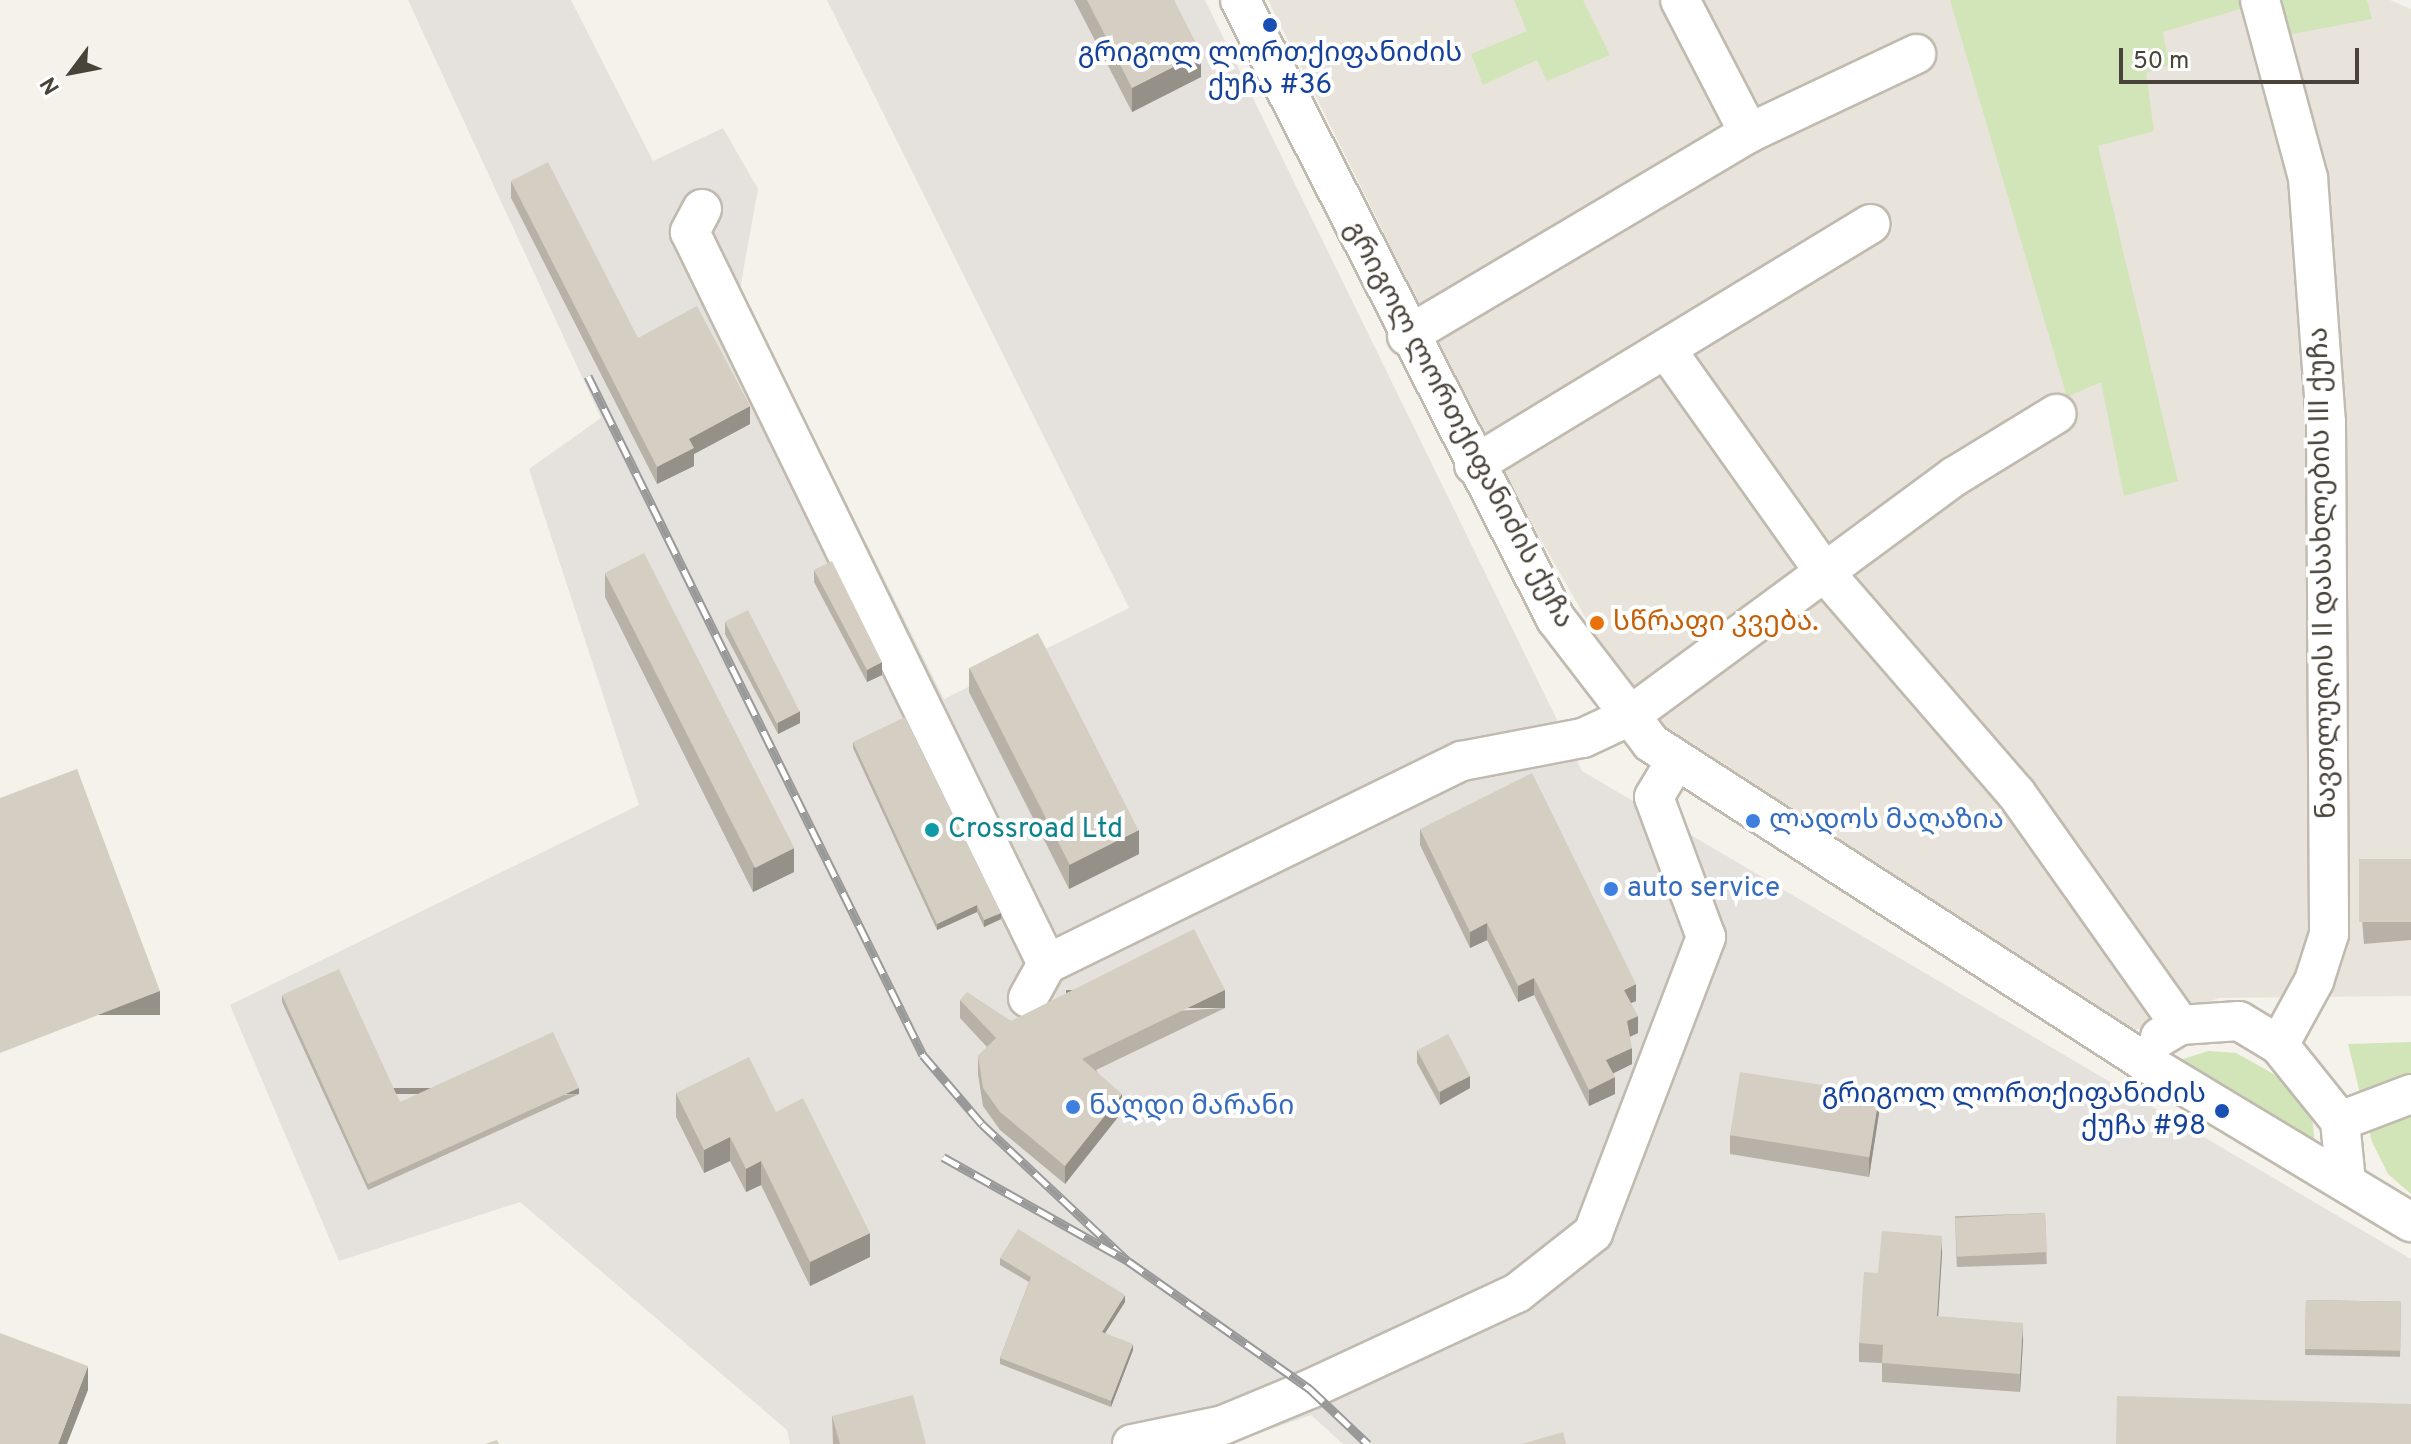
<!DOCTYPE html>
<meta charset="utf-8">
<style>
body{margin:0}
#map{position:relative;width:2411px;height:1444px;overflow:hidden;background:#f5f2ec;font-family:Overpass,"Noto Sans Georgian",sans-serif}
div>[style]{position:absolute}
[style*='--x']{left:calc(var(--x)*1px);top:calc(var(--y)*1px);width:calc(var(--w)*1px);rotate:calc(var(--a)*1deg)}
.residential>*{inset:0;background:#e8e4db}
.industrial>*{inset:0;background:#e5e1dd}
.green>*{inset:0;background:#d1e5b9}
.roads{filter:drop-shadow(2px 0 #c0baaf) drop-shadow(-2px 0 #c0baaf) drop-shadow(0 2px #c0baaf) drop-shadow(0 -2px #c0baaf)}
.minor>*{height:38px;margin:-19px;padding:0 19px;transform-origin:19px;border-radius:19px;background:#fff}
.rail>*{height:9px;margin-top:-4.5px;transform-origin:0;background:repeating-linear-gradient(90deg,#fff 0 18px,#999 0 36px);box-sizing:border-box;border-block:2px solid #999}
.wall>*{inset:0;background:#b7b1a7;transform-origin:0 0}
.shaded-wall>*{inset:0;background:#959088;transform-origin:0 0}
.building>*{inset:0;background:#d5cec2;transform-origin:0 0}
.dots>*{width:22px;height:22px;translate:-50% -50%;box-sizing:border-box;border:4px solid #fff;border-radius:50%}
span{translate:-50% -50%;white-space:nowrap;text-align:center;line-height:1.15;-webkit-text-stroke:8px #fff;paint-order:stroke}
.transit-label{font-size:28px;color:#164399}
.right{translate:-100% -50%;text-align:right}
.street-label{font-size:28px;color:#49433a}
.food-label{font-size:28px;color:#c56008}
.left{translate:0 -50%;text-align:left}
.shop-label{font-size:28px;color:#366cbe}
.culture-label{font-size:28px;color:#0d838f}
.north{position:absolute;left:32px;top:32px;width:80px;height:80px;-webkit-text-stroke:6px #fff;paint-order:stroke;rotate:238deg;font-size:22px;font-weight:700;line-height:32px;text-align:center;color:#49433a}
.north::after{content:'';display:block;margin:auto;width:28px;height:36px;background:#49433a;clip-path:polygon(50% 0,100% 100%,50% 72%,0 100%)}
.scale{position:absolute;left:2119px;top:48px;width:240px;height:36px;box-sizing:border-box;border:4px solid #49433a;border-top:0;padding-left:10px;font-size:24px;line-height:28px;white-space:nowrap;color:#49433a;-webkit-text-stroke:6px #fff;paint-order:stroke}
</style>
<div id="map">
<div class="residential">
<i style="clip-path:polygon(1268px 0,2390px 0,2411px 9px,2411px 996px,2219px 998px,2126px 1034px,1673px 747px,1609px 659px,1504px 475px)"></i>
</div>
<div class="industrial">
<i style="clip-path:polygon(408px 0,571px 0,653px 161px,723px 128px,758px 189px,740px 289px,944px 699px,1129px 608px,827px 0,1205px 0,1582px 771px,2411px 1259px,2411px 1444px,1343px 1444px,1311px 1415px,1227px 1444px,790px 1444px,787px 1430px,520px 1202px,339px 1261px,230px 1005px,639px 805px,529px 469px,601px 418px)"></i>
</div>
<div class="green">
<i style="clip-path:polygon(1514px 0,1583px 0,1610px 55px,1547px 81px,1537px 60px,1483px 85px,1471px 54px,1527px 31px)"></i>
<i style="clip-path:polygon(1950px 0,2270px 0,2163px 32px,2169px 65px,2146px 73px,2154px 131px,2098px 146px,2178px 481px,2124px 496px,2101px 382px,2067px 397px)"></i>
<i style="clip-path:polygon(2275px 0,2367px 0,2372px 19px,2282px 36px)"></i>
<i style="clip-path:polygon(2411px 1042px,2411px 1194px,2388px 1174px,2372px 1142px,2348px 1044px)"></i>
<i style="clip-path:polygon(2208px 1051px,2236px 1053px,2288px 1082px,2312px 1117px,2315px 1144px,2177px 1061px)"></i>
</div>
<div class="roads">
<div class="minor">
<i style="--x:1240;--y:0;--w:695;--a:62.96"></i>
<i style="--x:1556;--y:619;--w:156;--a:52.5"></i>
<i style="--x:1651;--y:743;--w:584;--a:32.85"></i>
<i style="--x:2142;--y:1060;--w:314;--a:31.1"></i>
<i style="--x:1680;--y:0;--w:150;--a:62.6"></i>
<i style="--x:2260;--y:0;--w:184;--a:74.9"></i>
<i style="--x:2308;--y:178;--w:245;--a:85.8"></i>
<i style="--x:2326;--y:422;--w:512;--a:89.66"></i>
<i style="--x:2329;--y:934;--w:49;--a:107.7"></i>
<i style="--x:2314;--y:981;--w:73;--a:118.7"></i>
<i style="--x:702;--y:209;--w:26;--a:118"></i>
<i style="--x:690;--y:232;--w:814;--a:64"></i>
<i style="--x:1407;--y:336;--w:398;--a:-30.7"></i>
<i style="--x:1749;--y:133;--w:185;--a:-25.3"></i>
<i style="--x:1668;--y:352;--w:272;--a:54.6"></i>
<i style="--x:1826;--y:574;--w:290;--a:49.1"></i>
<i style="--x:2016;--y:793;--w:284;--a:54.7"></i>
<i style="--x:1474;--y:465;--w:464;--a:-31.3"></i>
<i style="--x:1028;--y:998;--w:39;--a:-61"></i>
<i style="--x:1047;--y:964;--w:462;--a:-26.1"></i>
<i style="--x:1462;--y:761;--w:123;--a:-10.8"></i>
<i style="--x:1583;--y:738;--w:50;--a:-25"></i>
<i style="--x:1628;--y:717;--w:406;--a:-36.4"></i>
<i style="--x:1955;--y:476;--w:119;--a:-31.5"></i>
<i style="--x:2160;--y:1037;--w:23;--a:-31"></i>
<i style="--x:2180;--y:1025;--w:59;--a:-3.9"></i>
<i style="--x:2239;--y:1021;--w:47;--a:31"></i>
<i style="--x:2279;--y:1045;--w:97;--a:51.2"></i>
<i style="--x:2340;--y:1121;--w:61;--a:84.4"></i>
<i style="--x:2340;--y:1121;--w:76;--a:-20.8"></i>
<i style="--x:1132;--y:1444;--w:93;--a:-11.8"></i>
<i style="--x:1223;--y:1425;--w:94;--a:-22.5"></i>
<i style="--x:1310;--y:1389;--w:228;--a:-24.9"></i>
<i style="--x:1517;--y:1293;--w:97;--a:-38.3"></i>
<i style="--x:1593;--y:1233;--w:317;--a:-69.1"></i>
<i style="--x:1706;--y:937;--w:149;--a:-110.4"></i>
<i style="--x:1654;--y:797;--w:41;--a:-59"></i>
</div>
</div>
<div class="rail">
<i style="--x:588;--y:376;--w:757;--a:63.74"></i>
<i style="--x:923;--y:1055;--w:91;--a:49.5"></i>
<i style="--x:982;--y:1124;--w:200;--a:43.2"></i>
<i style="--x:943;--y:1157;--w:212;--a:29.3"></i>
<i style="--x:1128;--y:1261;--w:223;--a:35.1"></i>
<i style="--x:1310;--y:1389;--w:80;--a:43.5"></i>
</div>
<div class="wall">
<i style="clip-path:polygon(1074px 0,1174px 0,1201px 77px,1132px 112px)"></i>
<i style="clip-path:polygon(511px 181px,638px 338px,750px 424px,694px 454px,694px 466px,657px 484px,511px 198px)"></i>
<i style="clip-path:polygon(814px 570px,882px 675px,867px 682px,814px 582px)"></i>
<i style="clip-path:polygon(605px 573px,794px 872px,753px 892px,605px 597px)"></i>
<i style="clip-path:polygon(725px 622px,800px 723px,778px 734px,725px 634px)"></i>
<i style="clip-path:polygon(969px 668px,1139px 854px,1069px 889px,969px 692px)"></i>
<i style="clip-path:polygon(853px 742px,1001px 919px,984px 927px,977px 912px,937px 930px,853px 748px)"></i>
<i style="clip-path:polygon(1420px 829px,1636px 1001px,1631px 1003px,1638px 1033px,1629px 1037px,1632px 1064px,1613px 1073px,1615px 1094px,1589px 1106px,1534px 995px,1518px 1002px,1487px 940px,1470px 948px,1420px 845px)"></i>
<i style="clip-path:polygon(2411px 859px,2411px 940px,2364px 944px,2359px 882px,2359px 864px)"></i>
<i style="clip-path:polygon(282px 995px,400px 1102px,579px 1094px,368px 1190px,282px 1002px)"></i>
<i style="clip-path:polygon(960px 1000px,1011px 1021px,1225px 1008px,1096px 1070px,1122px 1112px,1065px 1184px,1000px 1130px,983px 1106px,978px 1074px,978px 1056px,987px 1047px,960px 1018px)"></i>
<i style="clip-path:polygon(1417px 1050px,1470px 1088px,1440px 1105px,1417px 1063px)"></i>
<i style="clip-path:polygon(676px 1093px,776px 1112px,870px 1257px,810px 1286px,761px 1185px,746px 1192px,730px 1161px,704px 1173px,676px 1117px)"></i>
<i style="clip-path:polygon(1879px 1113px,1869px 1177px,1730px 1154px,1730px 1135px)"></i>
<i style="left:2045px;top:1213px;width:51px;height:90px;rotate:88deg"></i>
<i style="clip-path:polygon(1942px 1254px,1938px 1317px,2023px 1341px,2020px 1392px,1882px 1382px,1882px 1363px,1859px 1362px,1859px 1343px,1878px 1273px)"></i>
<i style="clip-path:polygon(1000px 1258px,1125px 1302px,1105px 1333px,1133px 1350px,1111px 1407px,1000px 1364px,1000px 1358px,1029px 1282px,1000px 1265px)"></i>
<i style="left:2306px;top:1300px;width:95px;height:55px;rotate:1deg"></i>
<i style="clip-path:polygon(832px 1416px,926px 1444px,833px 1444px)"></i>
</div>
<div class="shaded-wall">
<i style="clip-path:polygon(1201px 53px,1201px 77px,1132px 112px,1132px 88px)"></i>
<i style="clip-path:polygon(750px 406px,750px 424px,694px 454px,694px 466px,657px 484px,657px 467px,689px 439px)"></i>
<i style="clip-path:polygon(882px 662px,882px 675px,867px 682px,867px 670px)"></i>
<i style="clip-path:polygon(800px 711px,800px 723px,778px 734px,778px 722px)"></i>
<i style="clip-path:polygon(1139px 830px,1139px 854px,1069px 889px,1069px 865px)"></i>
<i style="clip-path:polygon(794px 848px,794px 872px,753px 892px,753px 868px)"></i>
<i style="clip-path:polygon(977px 905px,977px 912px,937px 930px,937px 924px)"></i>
<i style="clip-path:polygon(1001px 913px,1001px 919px,984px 927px,984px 920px)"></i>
<i style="clip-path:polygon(1487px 923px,1487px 940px,1470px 948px,1470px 932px)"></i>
<i style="clip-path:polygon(1534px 978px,1534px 995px,1518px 1002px,1518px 986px)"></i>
<i style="clip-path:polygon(1636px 984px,1636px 1001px,1624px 1006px,1624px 990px)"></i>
<i style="left:1225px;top:990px;width:18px;height:159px;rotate:90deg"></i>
<i style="left:160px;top:991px;width:24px;height:172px;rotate:90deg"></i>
<i style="clip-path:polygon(1638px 1016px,1638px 1033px,1627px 1038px,1627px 1021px)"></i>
<i style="clip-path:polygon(1632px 1048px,1632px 1064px,1606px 1077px,1606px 1060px)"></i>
<i style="clip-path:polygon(1470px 1076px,1470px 1088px,1440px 1105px,1440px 1092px)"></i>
<i style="clip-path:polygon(1615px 1077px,1615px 1094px,1589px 1106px,1589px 1090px)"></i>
<i style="left:579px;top:1088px;width:6px;height:232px;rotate:90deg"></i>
<i style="clip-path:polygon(1122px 1094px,1122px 1112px,1065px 1184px,1065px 1166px)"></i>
<i style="clip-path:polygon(1879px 1095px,1879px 1113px,1869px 1177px,1869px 1159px)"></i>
<i style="clip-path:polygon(730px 1137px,730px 1161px,704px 1173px,704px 1150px)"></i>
<i style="clip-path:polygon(761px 1161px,761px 1185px,746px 1192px,746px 1169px)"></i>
<i style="clip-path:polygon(870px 1233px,870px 1257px,810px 1286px,810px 1262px)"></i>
<i style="clip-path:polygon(1942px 1236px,1942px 1254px,1937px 1335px,1937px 1316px)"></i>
<i style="clip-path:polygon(1125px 1295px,1125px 1302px,1102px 1338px,1102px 1332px)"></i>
<i style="clip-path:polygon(2023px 1323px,2023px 1341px,2020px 1392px,2020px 1374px)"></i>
<i style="clip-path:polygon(1133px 1344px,1133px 1350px,1111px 1407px,1111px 1401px)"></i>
<i style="clip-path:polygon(88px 1366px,88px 1390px,67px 1444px,58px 1444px)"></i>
</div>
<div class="building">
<i style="clip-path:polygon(1087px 0,1174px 0,1201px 53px,1132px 88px)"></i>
<i style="clip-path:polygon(548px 162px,638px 338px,697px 306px,750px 406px,689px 439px,694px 448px,657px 467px,511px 181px)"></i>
<i style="left:644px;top:553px;width:331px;height:44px;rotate:63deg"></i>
<i style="clip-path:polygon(832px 561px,882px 662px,867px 670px,814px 570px)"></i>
<i style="left:748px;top:610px;width:114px;height:26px;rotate:63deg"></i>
<i style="left:1038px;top:633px;width:221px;height:77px;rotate:63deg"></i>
<i style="clip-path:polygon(905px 717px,1001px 913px,984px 920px,977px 905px,937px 924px,853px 742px)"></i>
<i style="clip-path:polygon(77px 769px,160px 991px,0 1053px,0 798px)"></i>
<i style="clip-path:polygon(1532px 773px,1636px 984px,1624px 990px,1638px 1016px,1627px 1021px,1632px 1048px,1606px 1060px,1615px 1077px,1589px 1090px,1534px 978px,1518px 986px,1487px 923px,1470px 932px,1420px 829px)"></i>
<i style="left:2411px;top:859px;width:63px;height:52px;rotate:90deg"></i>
<i style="clip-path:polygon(1194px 929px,1225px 990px,1082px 1059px,1122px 1094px,1065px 1166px,1000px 1112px,983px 1088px,978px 1056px,996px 1038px,960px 1000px,967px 992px,1011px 1021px)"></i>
<i style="clip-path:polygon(339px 969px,400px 1102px,553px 1032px,579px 1088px,368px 1184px,282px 995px)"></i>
<i style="left:1448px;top:1034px;width:47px;height:35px;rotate:62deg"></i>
<i style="clip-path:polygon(749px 1057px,776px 1112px,803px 1098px,870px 1233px,810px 1262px,761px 1161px,746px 1169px,730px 1137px,704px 1150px,676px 1093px)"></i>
<i style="left:1740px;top:1072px;width:141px;height:64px;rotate:9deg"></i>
<i style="left:2045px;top:1213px;width:39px;height:90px;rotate:87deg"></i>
<i style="clip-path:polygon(1018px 1229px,1125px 1295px,1102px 1332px,1133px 1344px,1111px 1401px,1000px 1358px,1031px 1277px,1000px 1258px)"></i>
<i style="clip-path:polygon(1882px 1231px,1942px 1236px,1937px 1316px,2023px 1323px,2020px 1374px,1882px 1363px,1883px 1345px,1859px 1343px,1864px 1272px,1878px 1273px)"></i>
<i style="left:2306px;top:1300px;width:95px;height:49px;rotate:1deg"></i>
<i style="clip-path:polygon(0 1333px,88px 1366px,58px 1444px,0 1444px)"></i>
<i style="clip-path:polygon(913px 1395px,926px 1444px,840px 1444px,832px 1416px)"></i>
<i style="clip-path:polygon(2117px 1396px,2411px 1404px,2411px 1444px,2116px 1444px)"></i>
<i style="clip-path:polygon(1563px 1432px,1566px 1444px,1522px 1444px)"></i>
<i style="clip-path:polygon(497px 1440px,499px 1444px,485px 1444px)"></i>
</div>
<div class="dots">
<i style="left:1270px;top:25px;background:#1a4fb4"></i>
<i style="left:1597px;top:623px;background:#e8710a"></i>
<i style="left:1753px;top:821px;background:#3f7fe0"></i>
<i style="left:932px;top:830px;background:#0f9aa8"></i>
<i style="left:1611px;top:889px;background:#3f7fe0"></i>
<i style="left:1073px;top:1107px;background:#3f7fe0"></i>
<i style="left:2222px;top:1111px;background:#1a4fb4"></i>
</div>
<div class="transit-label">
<span style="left:1270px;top:70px">გრიგოლ ლორთქიფანიძის<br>ქუჩა #36</span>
<span class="right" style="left:2206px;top:1111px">გრიგოლ ლორთქიფანიძის<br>ქუჩა #98</span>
</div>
<div class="street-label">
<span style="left:1458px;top:425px;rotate:62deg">გრიგოლ ლორთქიფანიძის ქუჩა</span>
<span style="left:2324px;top:573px;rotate:-91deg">ნავთლუღის II დასახლების III ქუჩა</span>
</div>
<div class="food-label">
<span class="left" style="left:1613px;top:623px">სწრაფი კვება.</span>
</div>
<div class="shop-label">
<span class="left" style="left:1769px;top:821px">ლადოს მაღაზია</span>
<span class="left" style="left:1627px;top:889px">auto service</span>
<span class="left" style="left:1089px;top:1107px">ნაღდი მარანი</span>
</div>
<div class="culture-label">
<span class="left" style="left:948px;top:830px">Crossroad Ltd</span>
</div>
<div class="north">N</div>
<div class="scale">50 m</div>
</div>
